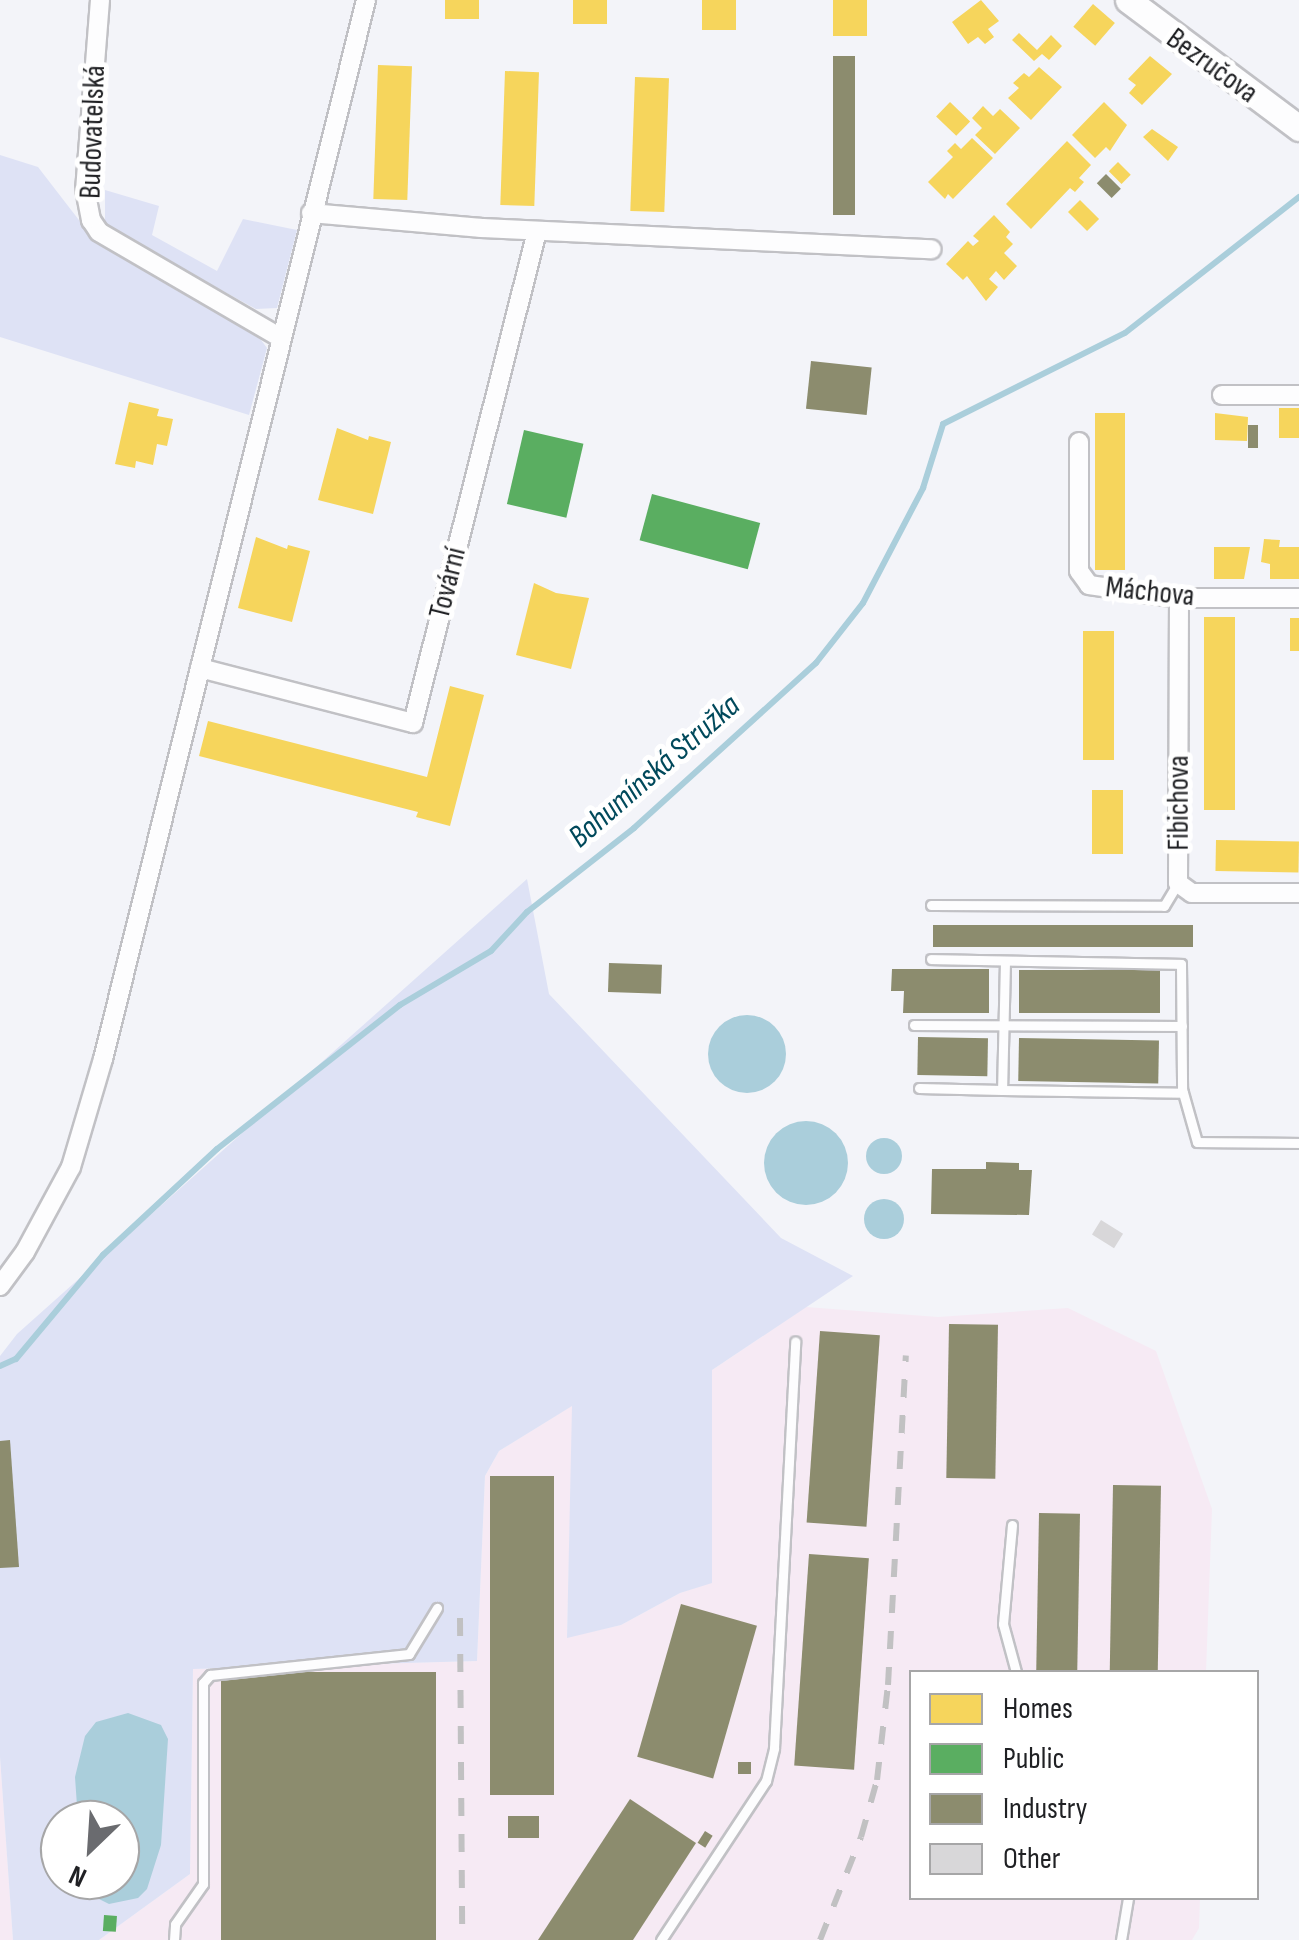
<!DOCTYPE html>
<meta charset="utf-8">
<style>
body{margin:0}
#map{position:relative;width:1299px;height:1940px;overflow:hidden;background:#f3f4f9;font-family:"Sofia Sans Condensed",sans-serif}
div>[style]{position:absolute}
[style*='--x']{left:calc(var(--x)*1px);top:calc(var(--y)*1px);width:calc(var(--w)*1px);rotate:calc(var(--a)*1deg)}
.industrial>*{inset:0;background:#f6eaf4}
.green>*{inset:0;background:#dee2f5}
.water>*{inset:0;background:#aacedb}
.round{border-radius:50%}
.homes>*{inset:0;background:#f6d55c;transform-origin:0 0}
.public>*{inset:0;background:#5aae61;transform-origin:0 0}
.industry>*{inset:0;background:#8c8c6e;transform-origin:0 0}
.stream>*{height:6px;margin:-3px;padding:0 3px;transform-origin:3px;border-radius:3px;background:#aacedb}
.building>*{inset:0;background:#d8d7d9;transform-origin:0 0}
.roads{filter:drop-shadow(2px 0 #c1c1c5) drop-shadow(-2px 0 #c1c1c5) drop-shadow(0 2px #c1c1c5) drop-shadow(0 -2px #c1c1c5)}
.service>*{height:9px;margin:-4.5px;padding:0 4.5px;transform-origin:4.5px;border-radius:4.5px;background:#fdfdfe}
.minor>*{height:18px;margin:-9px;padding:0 9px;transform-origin:9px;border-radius:9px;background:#fdfdfe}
.secondary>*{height:25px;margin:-12.5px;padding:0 12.5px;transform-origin:12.5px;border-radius:12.5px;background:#fdfdfe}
.rail>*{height:6px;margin-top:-3px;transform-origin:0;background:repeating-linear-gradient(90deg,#c1c1c2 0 18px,transparent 0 36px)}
span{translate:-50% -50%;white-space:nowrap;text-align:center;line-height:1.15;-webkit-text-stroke:10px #fff;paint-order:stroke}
.street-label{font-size:30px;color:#202124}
.water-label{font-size:32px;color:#00495b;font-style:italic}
.legend{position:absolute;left:909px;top:1670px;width:350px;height:230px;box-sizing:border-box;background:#fff;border:2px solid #a6a6a7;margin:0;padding:12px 18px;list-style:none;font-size:30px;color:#202124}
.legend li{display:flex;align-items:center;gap:20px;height:50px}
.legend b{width:50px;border:2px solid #a6a6a7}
.north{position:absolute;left:40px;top:1800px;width:100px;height:100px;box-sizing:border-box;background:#fff;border:2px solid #a6a6a7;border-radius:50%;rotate:205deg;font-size:28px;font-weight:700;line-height:40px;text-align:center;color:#202124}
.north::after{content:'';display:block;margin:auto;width:35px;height:45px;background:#6a6b6f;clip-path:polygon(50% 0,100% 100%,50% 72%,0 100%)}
</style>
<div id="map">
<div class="industrial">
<i style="clip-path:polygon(806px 1307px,938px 1317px,1068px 1308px,1156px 1351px,1212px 1509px,1206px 1672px,912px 1672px,912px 1898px,1200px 1898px,1199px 1928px,1192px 1940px,99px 1940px,190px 1874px,193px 1669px,477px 1661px,485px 1476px,499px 1451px,573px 1405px,567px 1637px,621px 1625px,680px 1593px,712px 1582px,712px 1370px)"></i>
<i style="clip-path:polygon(0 1757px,13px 1940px,0 1940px)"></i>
</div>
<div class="green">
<i style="clip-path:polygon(0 155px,38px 167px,92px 237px,250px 325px,267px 348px,249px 415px,0 337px)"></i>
<i style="clip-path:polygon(105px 190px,159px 206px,152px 235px,217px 271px,243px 219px,297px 230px,277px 308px,256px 309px,105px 227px)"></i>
<i style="clip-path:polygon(evenodd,527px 879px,549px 994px,781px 1238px,853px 1276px,712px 1370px,712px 1583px,680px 1593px,621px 1625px,567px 1638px,572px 1406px,499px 1451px,485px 1476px,477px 1661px,193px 1669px,190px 1874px,99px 1940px,13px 1940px,0 1757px,0 1356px,17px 1334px,527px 879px,60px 1820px,120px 1820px,120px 1880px,60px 1880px,60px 1820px)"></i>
</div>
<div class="water">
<i class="round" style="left:708px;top:1015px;width:78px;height:78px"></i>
<i class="round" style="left:764px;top:1121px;width:84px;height:84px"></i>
<i class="round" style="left:866px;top:1138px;width:36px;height:36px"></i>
<i class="round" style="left:864px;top:1199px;width:40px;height:40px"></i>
<i style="clip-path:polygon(128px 1713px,161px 1725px,168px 1739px,161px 1845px,147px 1889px,138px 1898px,109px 1904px,93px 1896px,83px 1880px,120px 1880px,120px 1820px,78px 1820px,75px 1777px,85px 1736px,96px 1722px)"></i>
</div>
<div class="homes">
<i style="left:445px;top:0;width:34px;height:19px"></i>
<i style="left:573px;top:0;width:34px;height:24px"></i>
<i style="left:702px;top:0;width:34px;height:30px"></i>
<i style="left:833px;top:0;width:34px;height:36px"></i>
<i style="clip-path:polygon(981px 0,999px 21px,988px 29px,994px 37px,985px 44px,978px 37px,968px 44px,952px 22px)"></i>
<i style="left:1093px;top:4px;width:29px;height:30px;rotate:41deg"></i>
<i style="clip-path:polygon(1019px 33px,1037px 50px,1051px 35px,1062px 46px,1049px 60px,1042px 54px,1034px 61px,1012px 40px)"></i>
<i style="clip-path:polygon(1150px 56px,1172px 74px,1142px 105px,1129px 93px,1136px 85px,1128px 79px)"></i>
<i style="left:378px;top:65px;width:34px;height:134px;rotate:2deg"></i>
<i style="clip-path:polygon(1039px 67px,1062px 87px,1031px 120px,1008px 98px,1019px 88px,1013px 83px,1024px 73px,1029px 77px)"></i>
<i style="left:505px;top:71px;width:34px;height:134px;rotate:2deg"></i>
<i style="left:635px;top:77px;width:34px;height:134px;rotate:2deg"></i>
<i style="left:950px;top:102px;width:28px;height:20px;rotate:44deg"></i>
<i style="clip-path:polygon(1104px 102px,1127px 125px,1110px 151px,1106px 147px,1095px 158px,1072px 135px)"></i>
<i style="clip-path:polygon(983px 106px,993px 116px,1000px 109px,1020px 128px,995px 154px,975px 135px,982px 128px,972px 118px)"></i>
<i style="clip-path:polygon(1152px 129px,1178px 147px,1168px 161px,1143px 137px)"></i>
<i style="clip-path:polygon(972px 138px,993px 158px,953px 199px,948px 194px,945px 199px,928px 182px,953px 157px,947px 151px,955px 143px,961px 149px)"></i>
<i style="clip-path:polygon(1067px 141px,1091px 165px,1079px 178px,1084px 182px,1075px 192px,1070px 188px,1031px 229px,1006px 204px)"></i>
<i style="left:1118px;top:162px;width:18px;height:13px;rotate:45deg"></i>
<i style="left:1080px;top:200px;width:27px;height:17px;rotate:45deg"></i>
<i style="clip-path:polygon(994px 215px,1010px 232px,1006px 237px,1013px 244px,1004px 253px,1017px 266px,1004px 280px,996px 271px,989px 279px,998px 287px,986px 301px,967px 276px,963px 280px,946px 264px,968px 241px,973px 246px,979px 241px,973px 236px)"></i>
<i style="clip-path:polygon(129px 402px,159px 409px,157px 416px,173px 419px,167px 446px,157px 444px,153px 465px,136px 461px,135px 468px,115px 464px)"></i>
<i style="left:1279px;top:408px;width:20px;height:30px"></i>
<i style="left:1095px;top:413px;width:30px;height:157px"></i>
<i style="clip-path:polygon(1215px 413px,1248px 417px,1247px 441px,1215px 440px)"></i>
<i style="clip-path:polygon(337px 428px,368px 440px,369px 436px,391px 442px,373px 514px,318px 500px)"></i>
<i style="clip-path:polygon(256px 537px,287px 549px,288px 545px,310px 551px,292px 622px,238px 608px)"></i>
<i style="clip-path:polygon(1264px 539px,1280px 540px,1279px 547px,1299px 547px,1299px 579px,1270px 579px,1270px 564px,1261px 562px)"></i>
<i style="clip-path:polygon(1214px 547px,1250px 547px,1244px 579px,1214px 579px)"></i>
<i style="clip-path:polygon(534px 583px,556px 593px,589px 598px,571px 669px,516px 655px)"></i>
<i style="left:1204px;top:617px;width:31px;height:193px"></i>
<i style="left:1290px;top:618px;width:9px;height:33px"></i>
<i style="left:1083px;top:631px;width:31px;height:129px"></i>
<i style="clip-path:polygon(450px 686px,484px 695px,450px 826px,416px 817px,418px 812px,199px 756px,208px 721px,427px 777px)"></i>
<i style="left:1092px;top:790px;width:31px;height:64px"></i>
<i style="left:1216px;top:840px;width:83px;height:31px;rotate:1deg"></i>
</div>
<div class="public">
<i style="left:524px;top:430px;width:61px;height:76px;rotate:13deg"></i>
<i style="left:652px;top:494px;width:112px;height:48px;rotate:15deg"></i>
<i style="left:104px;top:1915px;width:13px;height:16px;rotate:4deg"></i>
</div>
<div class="industry">
<i style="left:833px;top:56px;width:22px;height:159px"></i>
<i style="left:1106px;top:174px;width:21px;height:13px;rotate:45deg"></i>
<i style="left:811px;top:361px;width:61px;height:48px;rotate:6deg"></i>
<i style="left:1248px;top:425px;width:10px;height:23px"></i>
<i style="left:933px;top:925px;width:260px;height:22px"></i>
<i style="left:609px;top:963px;width:53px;height:29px;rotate:2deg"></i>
<i style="clip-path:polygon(892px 969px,989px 969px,989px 1013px,903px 1013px,904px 991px,891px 991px)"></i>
<i style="left:1019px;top:970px;width:141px;height:43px"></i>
<i style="left:918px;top:1037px;width:70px;height:38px;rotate:1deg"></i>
<i style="left:1019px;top:1038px;width:140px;height:43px;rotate:1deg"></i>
<i style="clip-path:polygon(986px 1162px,1019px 1163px,1019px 1170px,1032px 1170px,1029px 1215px,931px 1214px,932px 1169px,986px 1169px)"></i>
<i style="left:949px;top:1324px;width:49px;height:154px;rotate:1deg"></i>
<i style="left:820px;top:1331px;width:60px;height:192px;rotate:4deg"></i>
<i style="clip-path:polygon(10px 1440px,19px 1567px,0 1568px,0 1441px)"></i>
<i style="left:490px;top:1476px;width:64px;height:319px"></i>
<i style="left:1113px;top:1485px;width:48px;height:187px;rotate:1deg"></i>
<i style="left:1039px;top:1513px;width:41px;height:159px;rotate:1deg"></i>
<i style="left:809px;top:1554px;width:60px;height:212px;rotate:4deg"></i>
<i style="left:681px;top:1604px;width:79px;height:159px;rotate:16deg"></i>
<i style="left:436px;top:1672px;width:268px;height:215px;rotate:90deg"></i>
<i style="left:738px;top:1762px;width:13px;height:12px"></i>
<i style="clip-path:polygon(630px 1799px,696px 1843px,633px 1940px,538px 1940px)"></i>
<i style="left:508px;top:1816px;width:31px;height:22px"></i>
<i style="left:705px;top:1831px;width:9px;height:14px;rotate:32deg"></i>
</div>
<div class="stream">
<i style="--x:0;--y:1366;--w:17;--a:-24"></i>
<i style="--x:16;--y:1359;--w:136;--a:-50.1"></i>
<i style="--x:103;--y:1255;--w:156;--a:-42.9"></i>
<i style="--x:217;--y:1149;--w:233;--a:-38.2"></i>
<i style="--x:400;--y:1005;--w:106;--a:-30.7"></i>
<i style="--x:491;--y:951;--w:53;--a:-47.3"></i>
<i style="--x:527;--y:912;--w:136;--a:-38.1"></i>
<i style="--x:634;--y:828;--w:246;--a:-42.2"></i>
<i style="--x:816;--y:663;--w:76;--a:-51.9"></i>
<i style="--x:863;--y:603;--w:130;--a:-62.4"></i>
<i style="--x:923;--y:488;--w:67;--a:-72.6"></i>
<i style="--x:943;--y:424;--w:203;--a:-26.6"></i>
<i style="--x:1125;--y:333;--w:221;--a:-38"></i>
</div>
<div class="building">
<i style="left:1101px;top:1220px;width:26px;height:17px;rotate:32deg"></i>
</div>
<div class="roads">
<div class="service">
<i style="--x:931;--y:905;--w:233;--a:0.2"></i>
<i style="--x:1164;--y:906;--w:27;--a:-59"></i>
<i style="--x:931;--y:959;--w:250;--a:1.1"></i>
<i style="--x:1181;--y:964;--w:125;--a:89.5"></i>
<i style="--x:1182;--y:1089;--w:55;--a:74.2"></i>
<i style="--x:1197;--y:1142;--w:102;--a:0.6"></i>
<i style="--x:1005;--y:961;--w:129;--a:91.3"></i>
<i style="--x:1002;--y:1090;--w:181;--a:0.9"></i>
<i style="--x:914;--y:1025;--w:268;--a:0.2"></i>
<i style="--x:919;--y:1088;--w:83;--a:1.4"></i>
<i style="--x:1012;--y:1525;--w:99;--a:95.2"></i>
<i style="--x:1003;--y:1624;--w:50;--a:74.8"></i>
<i style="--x:174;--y:1940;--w:16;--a:-86"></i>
<i style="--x:175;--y:1924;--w:49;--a:-55"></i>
<i style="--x:203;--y:1884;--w:201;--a:-90"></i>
<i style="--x:203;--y:1683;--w:11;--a:-49"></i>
<i style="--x:210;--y:1675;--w:200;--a:-6"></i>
<i style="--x:409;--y:1654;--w:54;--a:-58.7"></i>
<i style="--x:661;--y:1940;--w:191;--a:-56.6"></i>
<i style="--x:766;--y:1781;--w:34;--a:-76"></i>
<i style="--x:774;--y:1748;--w:407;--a:-87"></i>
<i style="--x:1121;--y:1940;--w:43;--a:-80.5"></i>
</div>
<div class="minor">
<i style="--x:100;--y:0;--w:190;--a:94.5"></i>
<i style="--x:85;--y:189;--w:32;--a:79"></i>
<i style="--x:91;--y:220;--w:14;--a:56"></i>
<i style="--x:99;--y:232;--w:211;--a:30.2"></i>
<i style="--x:311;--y:213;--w:171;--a:5"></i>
<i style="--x:481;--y:228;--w:451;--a:2.7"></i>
<i style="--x:1222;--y:395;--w:77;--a:0"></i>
<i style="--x:1079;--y:442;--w:129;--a:90"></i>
<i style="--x:1079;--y:571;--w:17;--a:54"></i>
<i style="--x:1089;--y:585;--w:91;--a:8.2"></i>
<i style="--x:1179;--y:598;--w:120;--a:0"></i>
<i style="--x:1179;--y:598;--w:285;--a:90.2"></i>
<i style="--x:1178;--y:883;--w:17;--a:36"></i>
<i style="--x:1192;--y:893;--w:107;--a:0"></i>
<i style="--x:200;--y:668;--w:220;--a:14.5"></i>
<i style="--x:413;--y:723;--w:507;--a:-75.85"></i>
<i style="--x:0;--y:1286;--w:42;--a:-53.7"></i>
<i style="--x:25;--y:1252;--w:97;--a:-61.6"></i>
<i style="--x:71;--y:1167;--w:113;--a:-73.5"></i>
<i style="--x:103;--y:1059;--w:1091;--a:-76.05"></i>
</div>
<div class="secondary">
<i style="--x:1128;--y:0;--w:214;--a:36.8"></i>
</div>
</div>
<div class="rail">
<i style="--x:460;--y:1618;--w:322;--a:89.6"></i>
<i style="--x:820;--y:1940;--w:111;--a:-68.3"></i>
<i style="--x:861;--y:1837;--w:59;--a:-74.3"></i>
<i style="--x:877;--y:1780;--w:96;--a:-83.4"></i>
<i style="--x:888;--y:1685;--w:330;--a:-86.9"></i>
</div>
<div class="street-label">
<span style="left:1212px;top:66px;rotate:36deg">Bezručova</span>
<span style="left:93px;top:132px;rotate:-88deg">Budovatelská</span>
<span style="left:448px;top:583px;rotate:-76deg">Tovární</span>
<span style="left:1150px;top:592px;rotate:6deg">Máchova</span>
<span style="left:1179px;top:803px;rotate:-90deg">Fibichova</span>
</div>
<div class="water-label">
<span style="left:655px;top:772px;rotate:-41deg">Bohumínská Stružka</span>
</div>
<ul class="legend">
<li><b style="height:28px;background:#f6d55c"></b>Homes</li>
<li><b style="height:28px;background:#5aae61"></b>Public</li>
<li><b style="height:28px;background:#8c8c6e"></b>Industry</li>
<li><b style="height:28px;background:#d8d7d9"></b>Other</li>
</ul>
<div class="north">N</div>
</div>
